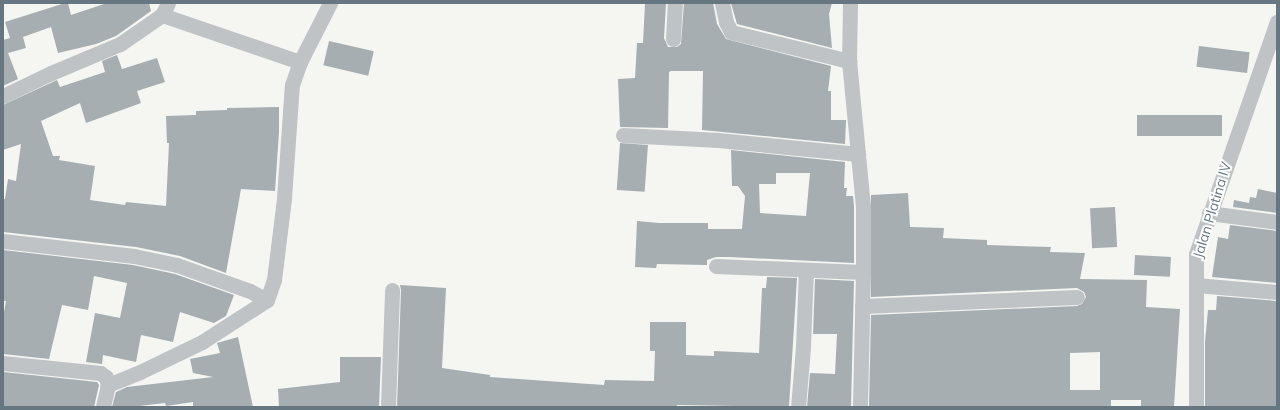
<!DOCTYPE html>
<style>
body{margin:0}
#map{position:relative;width:1280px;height:410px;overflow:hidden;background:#f5f5f2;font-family:Mulish,sans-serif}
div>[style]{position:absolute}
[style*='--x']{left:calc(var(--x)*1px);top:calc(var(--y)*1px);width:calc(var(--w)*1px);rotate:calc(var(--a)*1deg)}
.building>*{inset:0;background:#a6aeb2;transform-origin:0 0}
.minor>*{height:15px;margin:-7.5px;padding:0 7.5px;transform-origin:7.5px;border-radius:7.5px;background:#bfc3c6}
span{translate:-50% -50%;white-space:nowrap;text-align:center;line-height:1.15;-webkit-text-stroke:4px #fff;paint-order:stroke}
.street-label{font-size:14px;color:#667781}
.frame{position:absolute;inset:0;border:4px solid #667781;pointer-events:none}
</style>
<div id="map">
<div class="building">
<i style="clip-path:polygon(65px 3px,68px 3px,71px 15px,107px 3px,149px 3px,151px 11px,116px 36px,96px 44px,58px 53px,51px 27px,23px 37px,26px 48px,8px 53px,18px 79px,3px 86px,3px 40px,10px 38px,5px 22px)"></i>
<i style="clip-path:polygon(645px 3px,666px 3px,664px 38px,668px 47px,677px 47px,681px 44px,684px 3px,713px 3px,717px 24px,726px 39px,831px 66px,828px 91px,831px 91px,831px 120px,846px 120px,845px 144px,702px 130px,703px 71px,671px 71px,669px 72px,668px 128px,620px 127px,618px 79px,635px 78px,637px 43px,643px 43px)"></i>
<i style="clip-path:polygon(731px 3px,832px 3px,829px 14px,832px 48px,737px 24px)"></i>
<i style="left:329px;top:41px;width:46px;height:25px;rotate:13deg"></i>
<i style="left:1199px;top:46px;width:51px;height:21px;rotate:7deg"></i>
<i style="clip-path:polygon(117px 55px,122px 69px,157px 58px,165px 82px,137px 91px,141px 103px,86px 123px,80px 103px,41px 121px,53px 156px,60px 156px,59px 160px,95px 166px,90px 200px,125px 205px,126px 202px,166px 206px,169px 143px,167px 143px,166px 116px,196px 115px,196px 111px,227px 110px,227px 108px,279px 107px,279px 132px,275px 191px,241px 189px,226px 273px,180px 256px,136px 247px,3px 232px,3px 199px,5px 199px,8px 179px,16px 181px,21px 144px,3px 150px,3px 105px,57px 80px,60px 87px,105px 72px,102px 61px)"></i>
<i style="left:1137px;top:115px;width:85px;height:21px"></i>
<i style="left:620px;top:143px;width:28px;height:47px;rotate:4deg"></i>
<i style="clip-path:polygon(evenodd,731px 150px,845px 162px,844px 188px,847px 188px,846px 196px,853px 196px,854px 206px,854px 263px,729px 257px,716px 257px,707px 260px,707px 265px,657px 264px,656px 268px,635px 267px,637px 221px,659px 223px,708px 223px,708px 229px,742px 229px,745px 196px,738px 186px,732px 186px,731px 150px,776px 173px,810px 173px,806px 216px,760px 213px,759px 184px,776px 184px,776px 173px)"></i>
<i style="clip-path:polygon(1258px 189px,1277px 193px,1277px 213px,1233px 207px,1234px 200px,1249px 203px,1250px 197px,1256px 198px)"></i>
<i style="clip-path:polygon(evenodd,908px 193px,910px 227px,944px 228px,943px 238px,987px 240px,987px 245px,1051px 247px,1050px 252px,1085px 253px,1080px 279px,1147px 280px,1146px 307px,1180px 309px,1174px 407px,1141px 407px,1141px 400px,1111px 400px,1111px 407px,869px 407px,871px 315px,1077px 306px,1082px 304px,1086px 297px,1084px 292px,1077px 288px,871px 297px,871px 195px,908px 193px,1100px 352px,1100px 390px,1070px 390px,1070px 353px,1100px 352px)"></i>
<i style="left:1115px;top:207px;width:40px;height:25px;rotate:87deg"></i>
<i style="clip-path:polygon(1230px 225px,1277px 231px,1277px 283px,1212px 277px,1218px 237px,1228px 239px)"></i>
<i style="clip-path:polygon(3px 250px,133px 265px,175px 274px,234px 295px,226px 316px,214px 323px,180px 312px,173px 342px,141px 335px,136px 362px,103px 355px,102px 364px,86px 362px,95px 313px,120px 318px,127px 283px,94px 276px,88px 310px,62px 305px,49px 359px,3px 354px,3px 318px,6px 301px,3px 301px)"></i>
<i style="left:1135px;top:255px;width:36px;height:20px;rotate:3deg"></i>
<i style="clip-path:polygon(767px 277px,797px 278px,789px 407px,677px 405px,677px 407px,397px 407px,401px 290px,400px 285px,446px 288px,442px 368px,490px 375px,490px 377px,604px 385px,605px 380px,654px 381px,655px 351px,650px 351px,650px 322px,686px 322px,686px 355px,714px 356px,714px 351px,759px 353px,762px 288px,766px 288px)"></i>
<i style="clip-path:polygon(815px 279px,854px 281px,851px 407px,807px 407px,810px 373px,835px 374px,837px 334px,813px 334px)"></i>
<i style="clip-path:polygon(1217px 296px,1277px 301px,1277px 407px,1205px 407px,1205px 342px,1208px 310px,1216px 310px)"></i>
<i style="clip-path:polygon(238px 337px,253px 407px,193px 407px,193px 402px,166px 406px,165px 403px,131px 407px,112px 407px,116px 392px,127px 387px,213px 377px,193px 373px,190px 359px,220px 353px,217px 343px)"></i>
<i style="clip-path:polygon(340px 357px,381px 357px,379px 407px,279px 407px,278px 389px,340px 382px)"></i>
<i style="clip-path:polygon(3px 372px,97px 382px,99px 385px,94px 407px,3px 407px)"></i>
</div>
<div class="minor">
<i style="--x:722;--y:3;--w:19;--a:78"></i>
<i style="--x:726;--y:22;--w:11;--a:63"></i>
<i style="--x:731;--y:32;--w:122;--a:13.8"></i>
<i style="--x:849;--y:61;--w:146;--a:84.5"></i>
<i style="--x:863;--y:206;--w:66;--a:90"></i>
<i style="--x:863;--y:272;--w:135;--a:91.3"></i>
<i style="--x:162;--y:15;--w:146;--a:18.8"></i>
<i style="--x:673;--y:39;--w:36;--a:-87"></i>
<i style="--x:849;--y:61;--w:58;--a:-89"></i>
<i style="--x:3;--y:96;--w:53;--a:-25.6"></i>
<i style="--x:51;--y:73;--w:75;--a:-22.8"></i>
<i style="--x:120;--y:44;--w:51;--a:-34.6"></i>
<i style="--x:162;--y:15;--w:13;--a:-63"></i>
<i style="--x:623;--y:135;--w:95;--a:3"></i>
<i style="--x:718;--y:140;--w:141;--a:5.7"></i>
<i style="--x:1209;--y:213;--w:69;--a:7.5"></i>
<i style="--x:3;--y:241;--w:132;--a:6.5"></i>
<i style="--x:134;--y:256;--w:44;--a:11.8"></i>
<i style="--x:177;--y:265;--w:77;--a:19.6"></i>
<i style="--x:250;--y:291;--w:19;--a:28"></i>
<i style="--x:267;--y:300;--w:77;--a:147.1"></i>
<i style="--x:202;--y:342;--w:69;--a:154.2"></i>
<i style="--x:140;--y:372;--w:35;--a:158"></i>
<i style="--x:716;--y:266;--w:147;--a:2.3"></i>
<i style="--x:1196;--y:285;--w:81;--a:4.9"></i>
<i style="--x:267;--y:300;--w:21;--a:-71"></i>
<i style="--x:274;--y:280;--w:83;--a:-83"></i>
<i style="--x:284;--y:198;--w:113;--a:-86"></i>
<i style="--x:292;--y:85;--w:24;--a:-71"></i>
<i style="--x:300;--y:62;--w:66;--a:-63"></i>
<i style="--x:862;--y:306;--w:215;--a:-2.4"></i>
<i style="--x:3;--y:363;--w:98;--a:5.9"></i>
<i style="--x:100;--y:373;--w:7;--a:34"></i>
<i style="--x:106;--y:377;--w:8;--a:76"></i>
<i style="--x:108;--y:385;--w:23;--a:103"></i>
<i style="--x:388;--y:407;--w:117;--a:-88"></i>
<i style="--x:798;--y:407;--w:60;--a:-85.2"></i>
<i style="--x:803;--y:347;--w:77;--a:-87.8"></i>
<i style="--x:1196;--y:407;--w:153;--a:-90"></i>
<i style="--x:1196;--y:254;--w:246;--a:-70.8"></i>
</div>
<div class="street-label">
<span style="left:1212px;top:210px;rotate:-73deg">Jalan Platina IV</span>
</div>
<div class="frame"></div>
</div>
